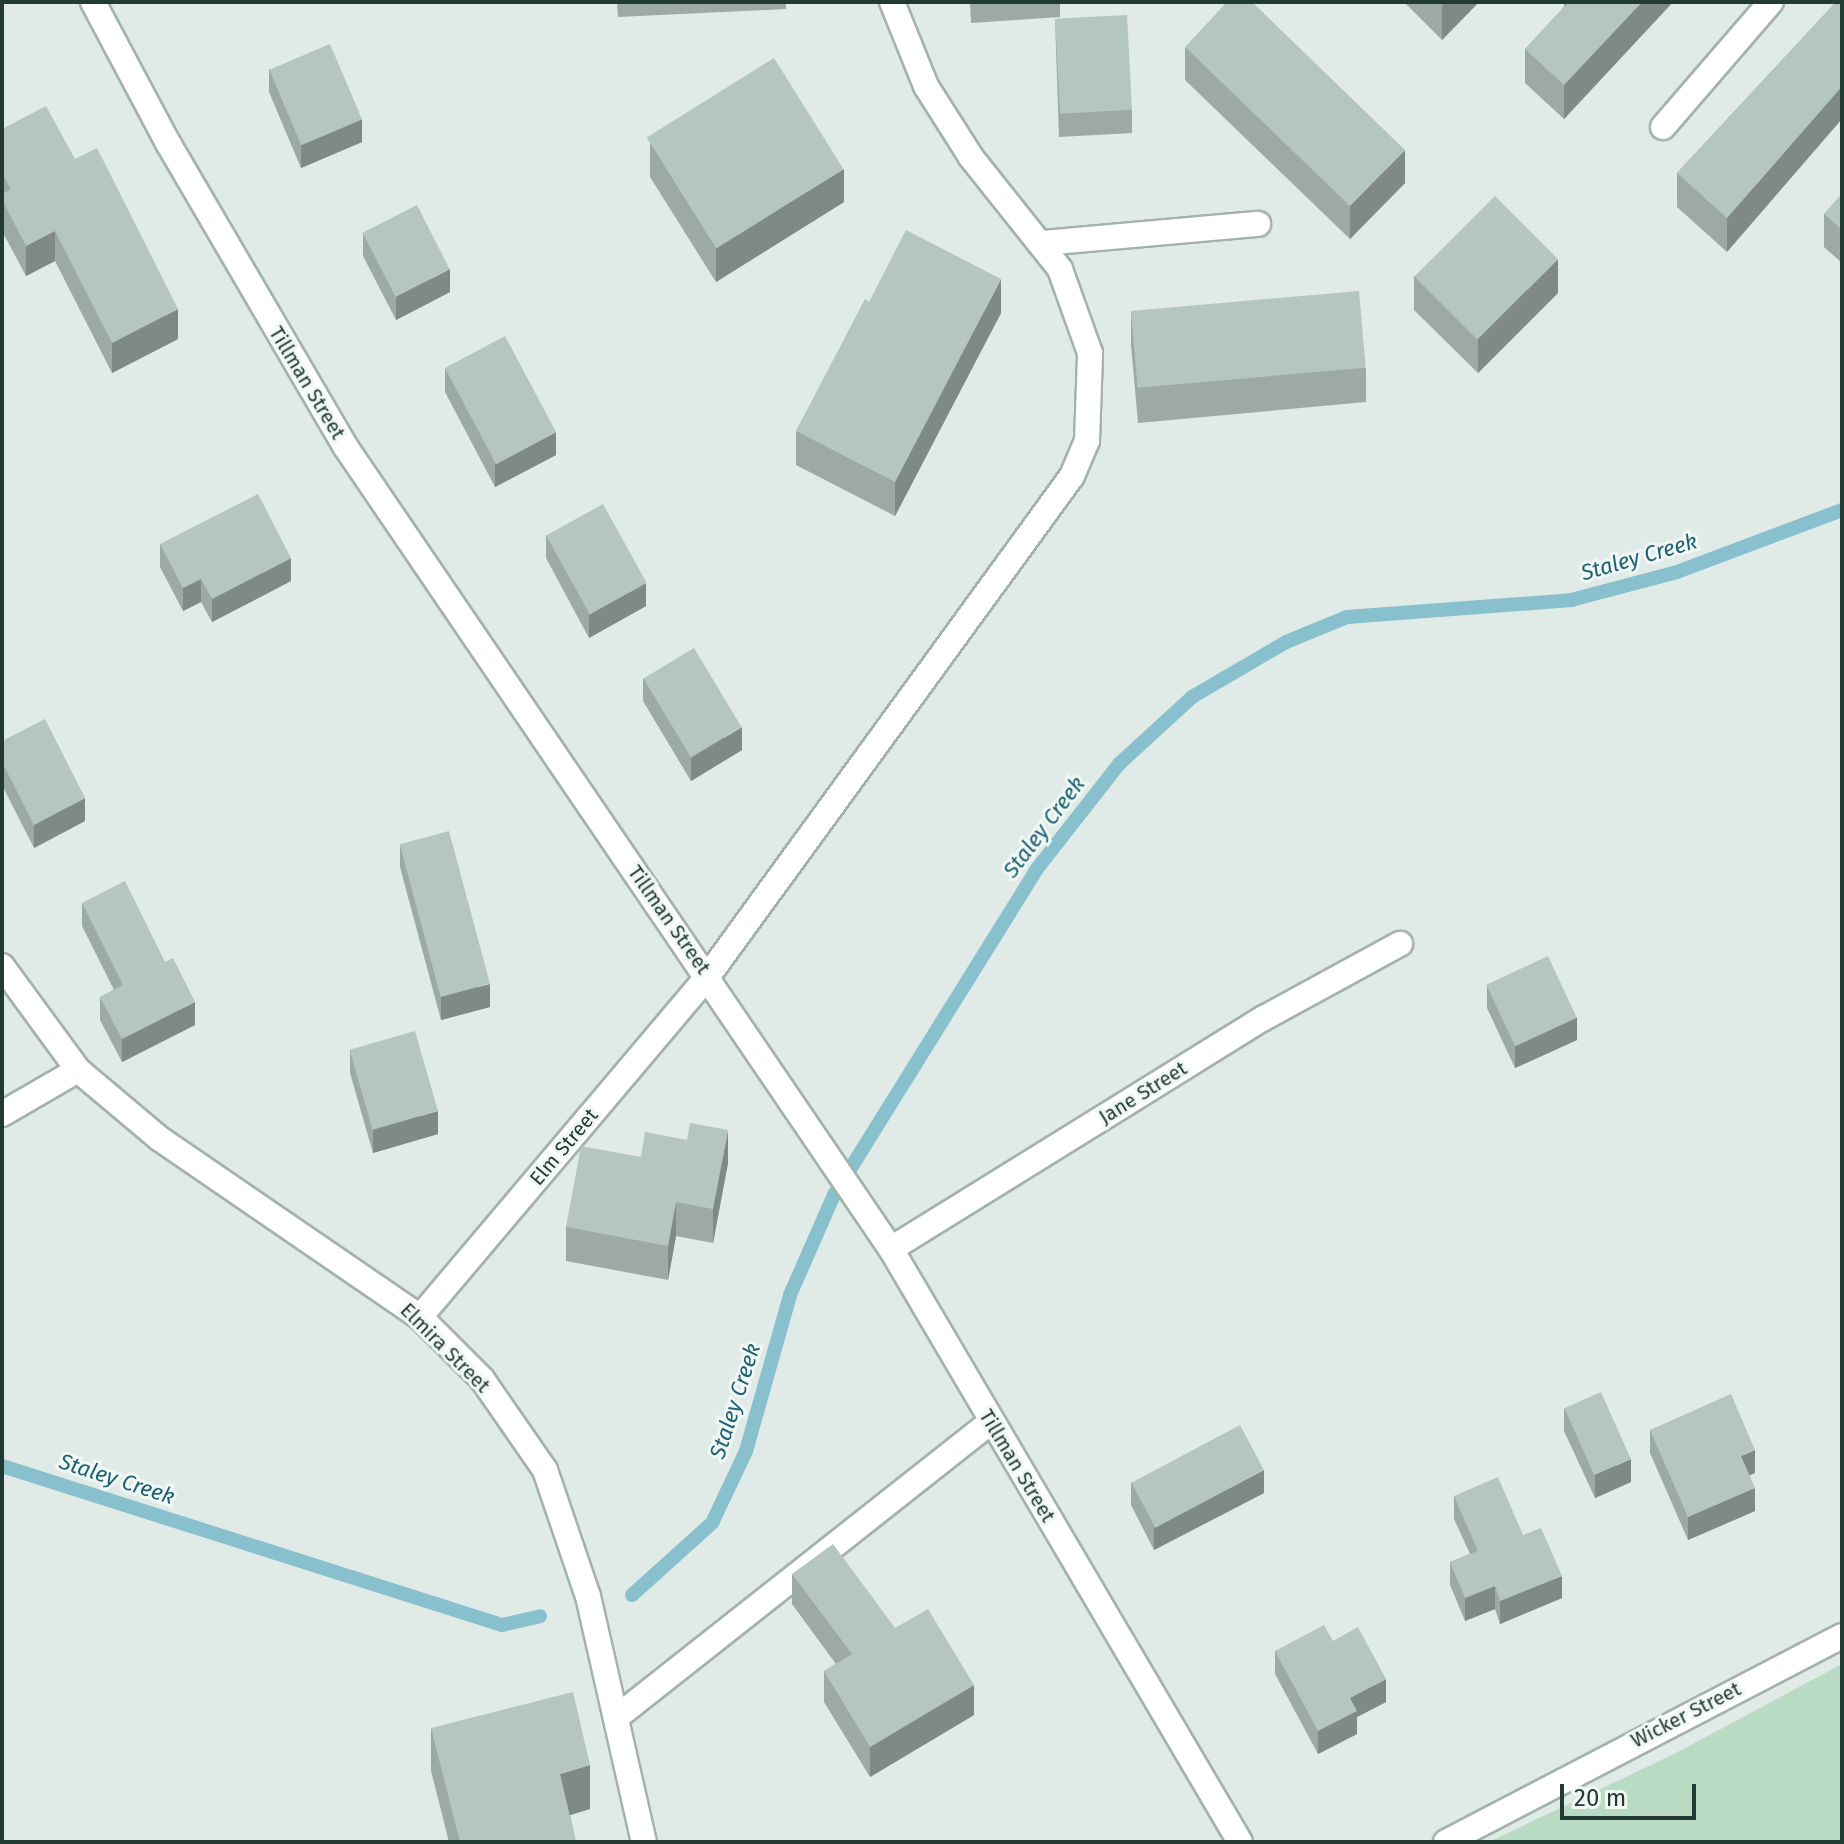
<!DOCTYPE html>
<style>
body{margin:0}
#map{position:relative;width:1844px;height:1844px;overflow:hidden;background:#e0eae6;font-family:"Fira Sans",sans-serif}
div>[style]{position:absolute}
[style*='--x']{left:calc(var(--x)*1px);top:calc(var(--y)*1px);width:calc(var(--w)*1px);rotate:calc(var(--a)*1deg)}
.green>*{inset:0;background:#b9dbc4}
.stream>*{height:14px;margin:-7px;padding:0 7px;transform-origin:7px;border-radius:7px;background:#89c0ce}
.roads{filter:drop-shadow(2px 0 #a3b2ad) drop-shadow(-2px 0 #a3b2ad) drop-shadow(0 2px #a3b2ad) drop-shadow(0 -2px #a3b2ad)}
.lane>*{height:24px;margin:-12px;padding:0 12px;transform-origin:12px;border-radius:12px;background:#fff}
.street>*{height:24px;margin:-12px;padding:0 12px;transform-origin:12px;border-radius:12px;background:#fff}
.secondary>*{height:24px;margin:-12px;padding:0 12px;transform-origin:12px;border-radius:12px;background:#fff}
.wall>*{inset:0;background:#9ca9a4}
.shaded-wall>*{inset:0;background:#7f8a86}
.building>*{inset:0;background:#b5c5bf;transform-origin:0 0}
span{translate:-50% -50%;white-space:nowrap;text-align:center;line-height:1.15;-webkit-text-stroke:6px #f0f7f4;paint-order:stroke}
.street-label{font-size:20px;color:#213a34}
.water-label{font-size:22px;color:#1e6173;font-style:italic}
.frame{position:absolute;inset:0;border:4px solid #213a34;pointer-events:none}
.scale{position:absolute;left:1560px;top:1784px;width:136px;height:36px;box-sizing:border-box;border:4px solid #213a34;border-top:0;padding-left:10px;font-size:24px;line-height:28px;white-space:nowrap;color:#213a34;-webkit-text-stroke:6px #f0f7f4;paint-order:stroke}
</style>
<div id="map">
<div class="green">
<i style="clip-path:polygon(1842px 1664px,1842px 1842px,1489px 1842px,1674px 1754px)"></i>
</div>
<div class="stream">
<i style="--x:2;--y:1466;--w:525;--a:17.64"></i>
<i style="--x:502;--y:1625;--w:39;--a:-13"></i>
<i style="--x:632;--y:1595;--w:108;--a:-42"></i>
<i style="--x:712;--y:1523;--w:80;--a:-64.7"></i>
<i style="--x:746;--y:1451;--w:162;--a:-74.2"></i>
<i style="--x:790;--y:1295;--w:109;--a:-66.3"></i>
<i style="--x:834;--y:1195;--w:383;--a:-58.1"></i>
<i style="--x:1036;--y:870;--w:135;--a:-51.9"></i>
<i style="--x:1119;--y:764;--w:99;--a:-42.5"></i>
<i style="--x:1192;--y:697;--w:109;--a:-30.3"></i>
<i style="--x:1286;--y:642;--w:66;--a:-22.3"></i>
<i style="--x:1347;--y:617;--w:225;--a:-4.3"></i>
<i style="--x:1571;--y:600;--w:110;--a:-14.8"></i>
<i style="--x:1677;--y:572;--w:176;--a:-20.6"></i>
</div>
<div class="roads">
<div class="lane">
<i style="--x:1663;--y:127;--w:165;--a:-49.2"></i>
<i style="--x:1044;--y:243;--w:215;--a:-5.1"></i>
<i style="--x:708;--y:976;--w:618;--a:-53.95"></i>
<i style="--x:1072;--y:476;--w:38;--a:-67"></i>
<i style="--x:1087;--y:441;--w:88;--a:-88"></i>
<i style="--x:1090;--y:353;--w:89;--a:-109.7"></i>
<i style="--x:1060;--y:269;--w:143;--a:-128.5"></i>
<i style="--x:971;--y:157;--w:84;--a:-122.4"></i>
<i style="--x:926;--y:86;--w:91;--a:-112"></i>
<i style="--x:617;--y:1717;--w:476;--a:-38.3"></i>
</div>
<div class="street">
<i style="--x:93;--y:2;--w:160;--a:62"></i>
<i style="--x:168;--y:143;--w:351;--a:59.7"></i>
<i style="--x:345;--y:446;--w:971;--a:55.79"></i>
<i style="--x:891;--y:1249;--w:688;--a:59.52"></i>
<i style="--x:2;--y:1114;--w:88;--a:-30.1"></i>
<i style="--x:891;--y:1249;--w:439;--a:-31.8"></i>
<i style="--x:1264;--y:1018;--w:155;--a:-28.6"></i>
<i style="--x:420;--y:1317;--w:446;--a:-49.8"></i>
<i style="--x:1446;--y:1842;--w:446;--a:-27.5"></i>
</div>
<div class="secondary">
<i style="--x:2;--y:966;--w:129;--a:53.8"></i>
<i style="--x:78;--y:1070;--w:107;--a:40.1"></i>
<i style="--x:160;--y:1139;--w:315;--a:34.4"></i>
<i style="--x:420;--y:1317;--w:88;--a:45"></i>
<i style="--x:482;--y:1379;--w:111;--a:55.3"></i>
<i style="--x:545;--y:1470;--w:133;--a:71.2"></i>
<i style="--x:588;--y:1596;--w:252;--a:77.2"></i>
</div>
</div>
<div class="wall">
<i style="clip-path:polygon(617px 2px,786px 2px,786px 9px,618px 17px)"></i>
<i style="clip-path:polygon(970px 2px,1060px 2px,1060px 17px,971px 23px)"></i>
<i style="clip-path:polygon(1404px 2px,1479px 2px,1442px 40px)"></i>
<i style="clip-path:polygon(1564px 2px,1673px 2px,1564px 119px,1525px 83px,1525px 49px,1564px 7px)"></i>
<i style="clip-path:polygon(1836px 2px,1727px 252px,1677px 207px,1677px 173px)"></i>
<i style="clip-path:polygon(1055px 19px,1132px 110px,1132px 133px,1059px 137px)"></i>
<i style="clip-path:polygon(1185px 47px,1405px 183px,1350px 239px,1185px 80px)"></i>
<i style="clip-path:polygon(269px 69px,362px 142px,301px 168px,269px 92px)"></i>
<i style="clip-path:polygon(2px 129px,75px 159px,178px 339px,112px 373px,55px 261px,26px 276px,2px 231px)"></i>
<i style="clip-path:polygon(650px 143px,844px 202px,716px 282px,650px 177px)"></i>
<i style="clip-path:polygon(1842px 194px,1842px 263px,1824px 247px,1824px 214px)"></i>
<i style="clip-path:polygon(363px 233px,450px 292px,396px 320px,363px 256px)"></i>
<i style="clip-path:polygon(1414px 276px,1558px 293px,1478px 373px,1414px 310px)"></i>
<i style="clip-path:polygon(869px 302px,1001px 313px,895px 516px,796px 465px,796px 431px)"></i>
<i style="clip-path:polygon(1131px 312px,1366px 368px,1366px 402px,1138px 423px,1131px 345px)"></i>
<i style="clip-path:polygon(445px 369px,556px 455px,495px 487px,445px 392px)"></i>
<i style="clip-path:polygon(546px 535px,646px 606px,589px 638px,546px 558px)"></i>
<i style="clip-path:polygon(160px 544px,291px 581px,212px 622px,201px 602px,183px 611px,160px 567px)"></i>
<i style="clip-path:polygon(643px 678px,742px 750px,691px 781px,643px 701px)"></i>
<i style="clip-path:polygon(2px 741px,85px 821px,34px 848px,2px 785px)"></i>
<i style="clip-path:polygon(400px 845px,490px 1007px,441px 1020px,400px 867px)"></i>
<i style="clip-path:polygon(82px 903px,195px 1025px,122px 1062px,100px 1020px,100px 997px,114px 990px,82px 926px)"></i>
<i style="clip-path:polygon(1487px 985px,1577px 1040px,1515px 1068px,1487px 1008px)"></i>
<i style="clip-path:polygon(350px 1050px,438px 1134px,373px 1153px,350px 1073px)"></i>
<i style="clip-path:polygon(641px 1157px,728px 1163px,713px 1243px,676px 1236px,668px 1280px,566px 1261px,566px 1227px)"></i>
<i style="clip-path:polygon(1564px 1408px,1631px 1482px,1595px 1498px,1564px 1431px)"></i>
<i style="clip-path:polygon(1650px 1430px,1755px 1473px,1750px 1475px,1755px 1511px,1688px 1540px,1650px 1453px)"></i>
<i style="clip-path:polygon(1131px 1482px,1264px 1493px,1154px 1550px,1131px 1505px)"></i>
<i style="clip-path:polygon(1454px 1496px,1523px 1535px,1562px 1598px,1500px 1624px,1495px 1609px,1465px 1621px,1450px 1585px,1450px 1562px,1470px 1554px,1454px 1519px)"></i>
<i style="clip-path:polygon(792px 1574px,895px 1628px,974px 1715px,870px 1777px,824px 1702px,824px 1671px,836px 1664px,792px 1604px)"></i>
<i style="clip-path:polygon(1333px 1641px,1386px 1702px,1357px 1717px,1357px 1734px,1318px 1754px,1275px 1674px,1275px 1651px)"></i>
<i style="clip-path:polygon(431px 1728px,590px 1809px,570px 1815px,576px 1842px,449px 1842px,431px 1771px)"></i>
</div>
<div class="shaded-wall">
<i style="clip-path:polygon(1446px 2px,1479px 2px,1442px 40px,1442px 6px)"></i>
<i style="clip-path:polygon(1642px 2px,1673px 2px,1564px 119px,1564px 85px)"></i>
<i style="clip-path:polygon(1842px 86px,1842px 119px,1727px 252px,1727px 218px)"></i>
<i style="clip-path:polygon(362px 119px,362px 142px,301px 168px,301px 145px)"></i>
<i style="clip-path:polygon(1405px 150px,1405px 183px,1350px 239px,1350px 206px)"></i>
<i style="clip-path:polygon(844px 169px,844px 202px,716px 282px,716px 248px)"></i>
<i style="clip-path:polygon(55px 231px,55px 261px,26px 276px,26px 246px)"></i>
<i style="clip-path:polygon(1558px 259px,1558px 293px,1478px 373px,1478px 339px)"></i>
<i style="clip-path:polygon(450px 269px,450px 292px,396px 320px,396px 297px)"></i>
<i style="clip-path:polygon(1001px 279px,1001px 313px,895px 516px,895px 482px)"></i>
<i style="clip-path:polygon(178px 309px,178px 339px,112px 373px,112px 343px)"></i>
<i style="clip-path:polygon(556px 432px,556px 455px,495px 487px,495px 464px)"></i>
<i style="clip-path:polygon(291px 558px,291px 581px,212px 622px,212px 599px)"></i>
<i style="clip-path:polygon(201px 579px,201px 602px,183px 611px,183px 588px)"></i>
<i style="clip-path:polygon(646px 583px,646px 606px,589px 638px,589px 615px)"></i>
<i style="clip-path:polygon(742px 727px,742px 750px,691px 781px,691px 758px)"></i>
<i style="clip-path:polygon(85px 798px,85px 821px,34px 848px,34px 825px)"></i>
<i style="clip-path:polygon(490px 984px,490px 1007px,441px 1020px,441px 997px)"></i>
<i style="clip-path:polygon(195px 1002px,195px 1025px,122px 1062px,122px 1039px)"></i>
<i style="clip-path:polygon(1577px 1017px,1577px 1040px,1515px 1068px,1515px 1045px)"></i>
<i style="clip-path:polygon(438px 1111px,438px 1134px,373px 1153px,373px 1130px)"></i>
<i style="clip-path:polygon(728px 1130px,728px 1163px,713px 1243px,713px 1209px)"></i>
<i style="clip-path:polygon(676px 1202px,676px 1236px,668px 1280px,668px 1246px)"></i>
<i style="clip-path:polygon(1755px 1450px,1755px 1473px,1741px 1479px,1741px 1456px)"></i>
<i style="clip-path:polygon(1631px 1459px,1631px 1482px,1595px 1498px,1595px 1475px)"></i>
<i style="clip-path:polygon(1264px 1470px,1264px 1493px,1154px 1550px,1154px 1528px)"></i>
<i style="clip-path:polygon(1755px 1488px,1755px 1511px,1688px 1540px,1688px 1517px)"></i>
<i style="clip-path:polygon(1562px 1576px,1562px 1598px,1500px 1624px,1500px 1601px)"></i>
<i style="clip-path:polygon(1495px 1586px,1495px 1609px,1465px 1621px,1465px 1598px)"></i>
<i style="clip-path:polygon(1386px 1679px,1386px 1702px,1357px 1717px,1357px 1734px,1318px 1754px,1318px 1731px,1350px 1698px)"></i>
<i style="clip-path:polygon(974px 1685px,974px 1715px,870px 1777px,870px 1747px)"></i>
<i style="clip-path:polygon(590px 1765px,590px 1809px,560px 1818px,560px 1774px)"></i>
</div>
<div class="building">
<i style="clip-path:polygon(1227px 2px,1252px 2px,1405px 150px,1350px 206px,1185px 47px)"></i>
<i style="clip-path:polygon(1569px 2px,1642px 2px,1564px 85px,1525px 49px)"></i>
<i style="clip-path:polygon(1836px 2px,1842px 2px,1842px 86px,1727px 218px,1677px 173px)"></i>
<i style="left:1127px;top:15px;width:95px;height:72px;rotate:87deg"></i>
<i style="left:330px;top:44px;width:82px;height:66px;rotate:67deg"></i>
<i style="left:774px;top:58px;width:131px;height:150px;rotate:58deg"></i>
<i style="clip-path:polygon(46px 106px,75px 159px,97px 148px,178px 309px,112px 343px,55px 231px,26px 246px,2px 200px,2px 194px,11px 189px,2px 173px,2px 129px)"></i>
<i style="clip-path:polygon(1842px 194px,1842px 230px,1824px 214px)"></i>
<i style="left:1495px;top:196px;width:89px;height:114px;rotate:45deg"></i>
<i style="left:417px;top:205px;width:72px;height:61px;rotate:63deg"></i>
<i style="clip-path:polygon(906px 230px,1001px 279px,895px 482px,796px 431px,865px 299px,869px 302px)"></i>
<i style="left:1359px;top:291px;width:77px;height:229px;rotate:85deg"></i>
<i style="left:505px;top:336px;width:109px;height:68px;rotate:62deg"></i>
<i style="clip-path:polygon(258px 494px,291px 558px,212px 599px,201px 579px,183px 588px,160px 544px)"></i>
<i style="left:603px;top:504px;width:90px;height:65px;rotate:61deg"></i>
<i style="left:694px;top:648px;width:92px;height:59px;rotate:59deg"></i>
<i style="clip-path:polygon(45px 719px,85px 798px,34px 825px,2px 762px,2px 741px)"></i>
<i style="left:449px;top:831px;width:158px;height:51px;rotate:75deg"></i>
<i style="clip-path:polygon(125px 881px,165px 962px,173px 958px,195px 1002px,122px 1039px,100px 997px,123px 985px,82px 903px)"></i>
<i style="left:1548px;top:956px;width:68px;height:68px;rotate:65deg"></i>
<i style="left:415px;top:1031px;width:83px;height:68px;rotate:74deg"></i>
<i style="clip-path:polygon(690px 1123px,728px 1130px,713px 1209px,676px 1202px,668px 1246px,566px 1227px,581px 1146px,641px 1157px,645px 1132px,687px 1140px)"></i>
<i style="left:1601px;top:1392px;width:73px;height:40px;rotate:66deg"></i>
<i style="clip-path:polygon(1731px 1394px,1755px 1450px,1741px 1456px,1755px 1488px,1688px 1517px,1650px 1430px)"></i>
<i style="left:1240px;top:1425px;width:51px;height:123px;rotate:62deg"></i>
<i style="clip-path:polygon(1498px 1477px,1523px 1535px,1541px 1528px,1562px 1576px,1500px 1601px,1495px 1586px,1465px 1598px,1450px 1562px,1478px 1551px,1454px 1496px)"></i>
<i style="clip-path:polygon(833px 1544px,895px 1628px,928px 1609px,974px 1685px,870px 1747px,824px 1671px,852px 1654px,792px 1574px)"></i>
<i style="clip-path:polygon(1324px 1625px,1333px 1641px,1358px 1627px,1386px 1679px,1350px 1698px,1357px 1711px,1318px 1731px,1275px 1651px)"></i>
<i style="clip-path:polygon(573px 1692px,590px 1765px,560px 1774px,576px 1842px,460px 1842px,431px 1728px)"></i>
</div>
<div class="street-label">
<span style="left:307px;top:383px;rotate:59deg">Tillman Street</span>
<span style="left:669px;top:920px;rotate:55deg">Tillman Street</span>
<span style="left:1143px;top:1093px;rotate:-32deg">Jane Street</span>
<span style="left:564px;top:1147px;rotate:-50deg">Elm Street</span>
<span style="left:445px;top:1348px;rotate:45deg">Elmira Street</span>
<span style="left:1017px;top:1466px;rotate:59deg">Tillman Street</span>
<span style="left:1686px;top:1715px;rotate:-27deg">Wicker Street</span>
</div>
<div class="water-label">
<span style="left:1639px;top:557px;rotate:-16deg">Staley Creek</span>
<span style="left:1044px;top:827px;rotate:-53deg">Staley Creek</span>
<span style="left:735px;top:1401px;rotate:-72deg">Staley Creek</span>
<span style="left:117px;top:1479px;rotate:18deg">Staley Creek</span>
</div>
<div class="frame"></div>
<div class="scale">20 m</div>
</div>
